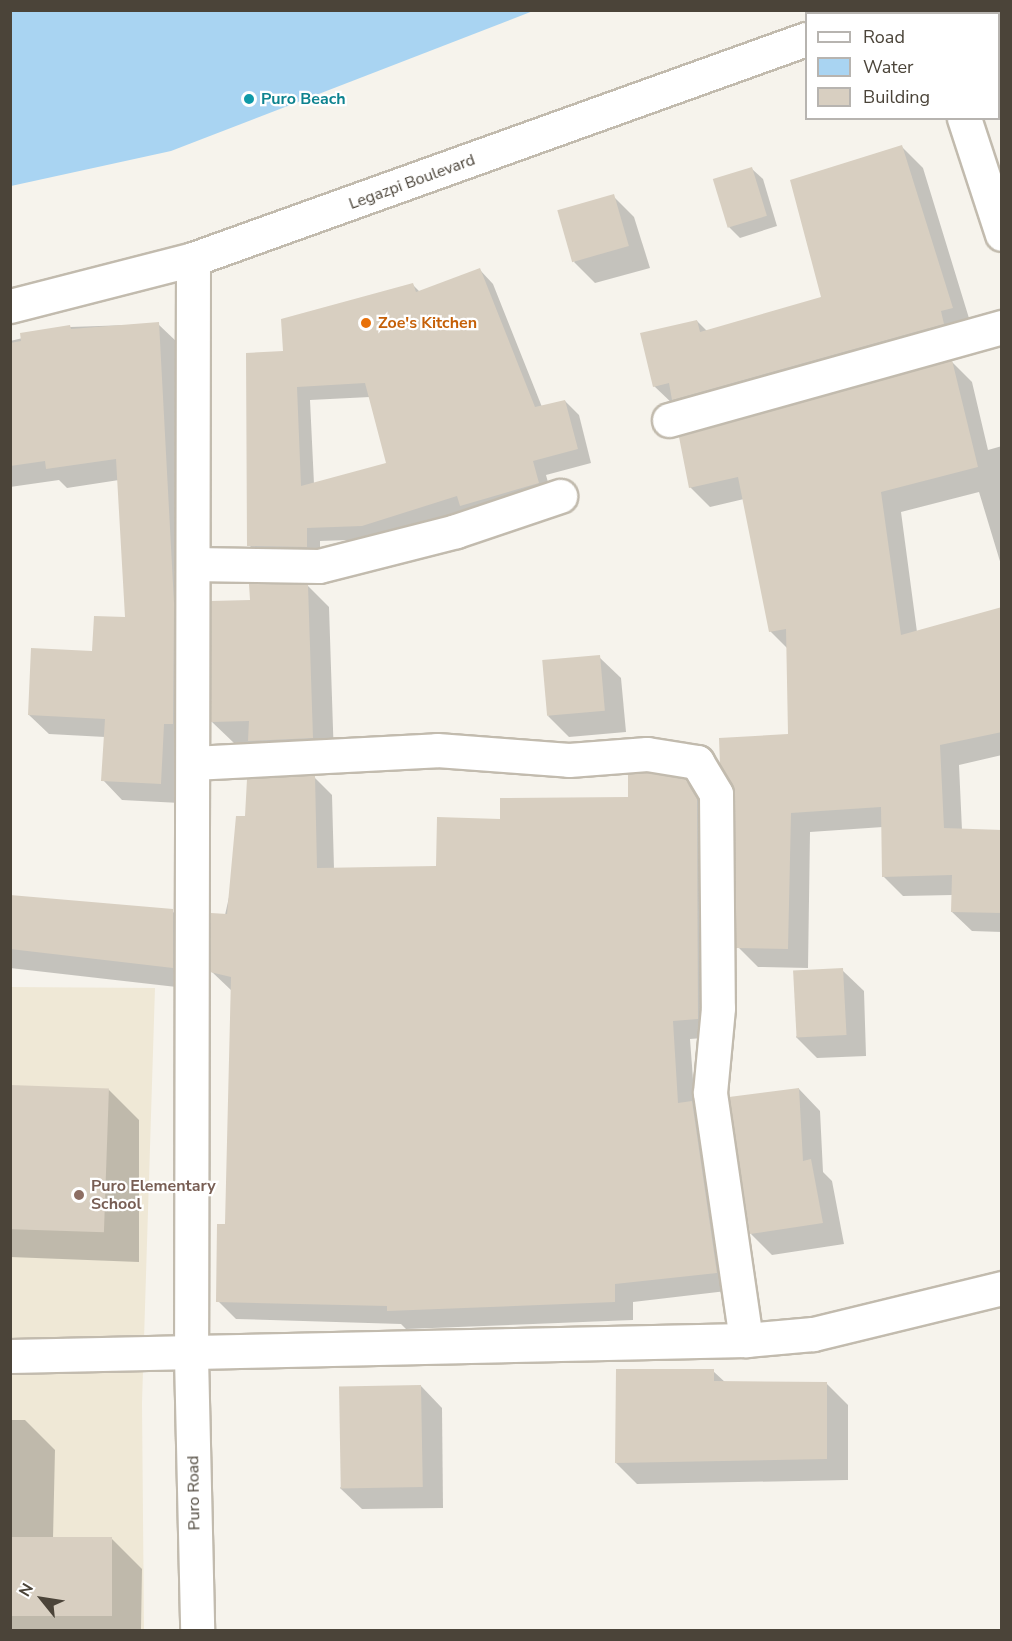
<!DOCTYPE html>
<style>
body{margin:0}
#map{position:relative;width:1012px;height:1641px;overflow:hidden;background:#f6f3ec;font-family:"Nunito Sans",sans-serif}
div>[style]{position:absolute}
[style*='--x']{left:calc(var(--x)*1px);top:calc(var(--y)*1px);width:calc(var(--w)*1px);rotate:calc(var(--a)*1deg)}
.education>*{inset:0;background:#efe8d6}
.water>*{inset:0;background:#a9d4f2}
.shadow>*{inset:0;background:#0003}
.building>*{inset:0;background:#d8cfc1;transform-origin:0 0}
.roads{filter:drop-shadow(2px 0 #c2bbae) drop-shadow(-2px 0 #c2bbae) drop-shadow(0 2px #c2bbae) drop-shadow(0 -2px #c2bbae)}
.minor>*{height:33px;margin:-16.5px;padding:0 16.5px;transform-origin:16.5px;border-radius:16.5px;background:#fff}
.tertiary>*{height:33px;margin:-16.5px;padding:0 16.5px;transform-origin:16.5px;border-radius:16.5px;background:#fff}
.dots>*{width:16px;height:16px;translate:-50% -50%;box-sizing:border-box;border:3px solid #fff;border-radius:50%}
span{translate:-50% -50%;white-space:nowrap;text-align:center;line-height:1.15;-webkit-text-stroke:4.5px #fff;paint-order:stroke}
.culture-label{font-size:16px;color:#0d838f;font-weight:700}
.left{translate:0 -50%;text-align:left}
.street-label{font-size:16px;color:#4b4439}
.food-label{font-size:16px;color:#c56008;font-weight:700}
.education-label{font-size:16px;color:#785e54;font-weight:700}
.frame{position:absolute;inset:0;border:12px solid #4b4439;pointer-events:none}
.legend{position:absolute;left:805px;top:12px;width:195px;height:108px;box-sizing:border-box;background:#fff;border:2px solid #b7b4b0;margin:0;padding:8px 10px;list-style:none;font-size:18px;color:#4b4439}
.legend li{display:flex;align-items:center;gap:12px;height:30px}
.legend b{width:30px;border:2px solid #b7b4b0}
.north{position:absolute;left:12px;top:1569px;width:60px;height:60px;-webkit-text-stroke:4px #fff;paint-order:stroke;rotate:300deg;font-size:16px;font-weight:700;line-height:24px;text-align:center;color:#4b4439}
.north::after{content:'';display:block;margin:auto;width:21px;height:27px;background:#4b4439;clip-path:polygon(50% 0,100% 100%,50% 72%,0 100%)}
</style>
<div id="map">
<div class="education">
<i style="clip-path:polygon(11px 987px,155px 988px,142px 1403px,144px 1630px,11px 1630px)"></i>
</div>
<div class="water">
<i style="clip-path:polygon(10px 11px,11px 10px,533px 11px,171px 151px,11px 186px)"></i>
</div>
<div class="shadow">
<i style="clip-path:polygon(902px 147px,923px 168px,972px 328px,675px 406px,654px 386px,697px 321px,707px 331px,822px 298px)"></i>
<i style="clip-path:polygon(752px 169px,763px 179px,777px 226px,740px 238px,729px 227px)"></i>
<i style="clip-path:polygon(613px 196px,634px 217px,650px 268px,595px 283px,574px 262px)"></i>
<i style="clip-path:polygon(evenodd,480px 270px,493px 284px,542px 407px,565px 401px,579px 415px,591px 463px,546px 475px,552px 497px,376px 539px,320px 541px,320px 560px,263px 559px,249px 545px,284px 353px,413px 285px,420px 292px,480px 270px,370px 397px,388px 464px,314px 484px,310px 400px,370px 397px)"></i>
<i style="clip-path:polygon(158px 324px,178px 343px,180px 803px,122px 800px,103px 780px,105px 737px,49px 734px,29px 715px,127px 619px,119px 480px,67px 488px,59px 480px,10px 487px,10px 341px,70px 327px)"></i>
<i style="clip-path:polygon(952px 362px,972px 382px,988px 450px,1002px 446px,1002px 568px,979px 492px,901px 512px,917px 632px,1002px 609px,1002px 755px,959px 765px,962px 830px,1002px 831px,1002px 932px,972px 931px,952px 912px,953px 895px,903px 896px,883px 876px,883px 827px,810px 832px,808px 968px,758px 967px,738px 947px,790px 735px,788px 649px,770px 631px,744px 499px,710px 507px,690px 487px)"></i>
<i style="clip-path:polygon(308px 586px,329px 607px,334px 759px,271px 762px,251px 742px,234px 743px,212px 722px,252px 601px)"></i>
<i style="clip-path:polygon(599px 657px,621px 678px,626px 732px,569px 737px,548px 716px)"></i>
<i style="clip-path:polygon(314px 777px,332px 795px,334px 869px,437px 868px,501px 820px,629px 798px,685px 781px,703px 799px,716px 1037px,690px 1039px,695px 1106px,710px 1121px,735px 1290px,633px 1302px,633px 1320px,406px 1329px,401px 1324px,236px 1319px,218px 1301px,227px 1225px,232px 991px,212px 972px,247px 818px)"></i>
<i style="clip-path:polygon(10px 896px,172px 911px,194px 932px,194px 989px,10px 968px)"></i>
<i style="clip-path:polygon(842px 970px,864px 991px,866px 1056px,817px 1058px,796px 1037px)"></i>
<i style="clip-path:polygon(10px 1086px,109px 1090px,139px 1120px,139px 1262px,10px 1257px)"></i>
<i style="clip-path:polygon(799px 1089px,820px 1111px,823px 1172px,832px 1181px,844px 1244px,772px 1255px,751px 1234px)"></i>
<i style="clip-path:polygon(713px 1371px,726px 1383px,827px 1384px,848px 1405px,848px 1480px,637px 1484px,616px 1463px)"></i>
<i style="clip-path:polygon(421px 1386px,442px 1408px,443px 1508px,362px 1509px,340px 1488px)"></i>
<i style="clip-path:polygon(10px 1420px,25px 1420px,55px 1450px,53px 1539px,112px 1539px,142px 1569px,141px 1630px,10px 1630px)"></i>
</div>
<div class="building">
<i style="clip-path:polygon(902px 145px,953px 308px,941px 311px,944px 324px,672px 400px,669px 383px,653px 387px,640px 333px,697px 320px,700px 332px,821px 297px,790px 180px)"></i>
<i style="left:752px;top:167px;width:51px;height:41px;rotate:73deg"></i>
<i style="left:614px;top:194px;width:54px;height:59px;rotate:74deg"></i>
<i style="clip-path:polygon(evenodd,480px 268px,535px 407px,565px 400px,578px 449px,533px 461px,539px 483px,460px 506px,457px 496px,362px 526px,307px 528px,307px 547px,247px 546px,246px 353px,283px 351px,281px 319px,413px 283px,416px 292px,480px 268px,365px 383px,386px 463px,301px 486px,297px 387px,365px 383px)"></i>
<i style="clip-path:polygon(159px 322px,174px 603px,173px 724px,164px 724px,161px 784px,101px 781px,105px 719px,28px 715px,31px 648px,92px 651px,94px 616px,125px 617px,116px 459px,46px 469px,45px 461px,10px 466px,10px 343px,21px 341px,20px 333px,70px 325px,71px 329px)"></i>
<i style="clip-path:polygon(952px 360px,978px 467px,881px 492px,901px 635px,1002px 607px,1002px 732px,940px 745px,944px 828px,1002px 830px,1002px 913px,951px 912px,952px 875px,882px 877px,881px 807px,791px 813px,788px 949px,736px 948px,735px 794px,720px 765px,719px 738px,788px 734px,786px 629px,769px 632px,738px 477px,689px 488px,679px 437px)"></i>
<i style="clip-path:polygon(249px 584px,308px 585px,313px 738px,248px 741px,249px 721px,211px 722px,211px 601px,250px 600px)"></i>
<i style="left:600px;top:655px;width:56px;height:58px;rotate:85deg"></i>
<i style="clip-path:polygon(646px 773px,685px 779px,697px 799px,698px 1019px,673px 1021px,678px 1103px,692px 1101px,717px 1273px,615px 1284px,615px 1302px,387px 1311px,387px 1306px,216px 1302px,217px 1224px,225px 1224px,231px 977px,210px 972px,211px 913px,227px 914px,236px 816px,245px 816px,247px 779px,315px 775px,317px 868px,436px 866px,437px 817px,500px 819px,500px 798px,628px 797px,628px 774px)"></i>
<i style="clip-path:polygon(10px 895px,173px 909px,173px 968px,10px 949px)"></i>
<i style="left:843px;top:968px;width:67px;height:50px;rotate:87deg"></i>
<i style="left:10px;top:1085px;width:99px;height:144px;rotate:2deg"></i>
<i style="clip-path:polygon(799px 1088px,803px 1161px,811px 1159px,823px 1223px,750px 1234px,729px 1097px)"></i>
<i style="clip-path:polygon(616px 1369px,714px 1369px,714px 1381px,827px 1382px,827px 1459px,615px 1463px)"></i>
<i style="left:421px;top:1385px;width:102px;height:82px;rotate:89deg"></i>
<i style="left:112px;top:1537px;width:79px;height:102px;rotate:90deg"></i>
</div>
<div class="roads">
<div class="minor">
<i style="--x:929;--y:10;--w:4;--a:76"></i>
<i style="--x:964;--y:118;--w:122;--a:71.9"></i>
<i style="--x:669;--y:420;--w:346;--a:-15.6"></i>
<i style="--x:193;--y:564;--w:126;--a:0.9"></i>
<i style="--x:319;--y:566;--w:141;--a:-14.3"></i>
<i style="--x:456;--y:531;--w:110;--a:-18.6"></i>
<i style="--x:193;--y:763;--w:244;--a:-3"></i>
<i style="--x:437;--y:750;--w:132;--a:4.3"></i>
<i style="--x:569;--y:760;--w:78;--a:-4.4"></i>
<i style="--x:647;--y:754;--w:51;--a:9.1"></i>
<i style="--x:697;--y:762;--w:37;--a:59"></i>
<i style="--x:716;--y:794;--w:214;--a:89.5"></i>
<i style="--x:718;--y:1008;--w:85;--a:95.4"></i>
<i style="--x:710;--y:1093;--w:250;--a:81.7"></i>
<i style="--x:10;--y:1356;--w:736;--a:-1.25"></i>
<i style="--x:746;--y:1340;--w:67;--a:-5.1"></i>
<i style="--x:813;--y:1334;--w:195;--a:-13.7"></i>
</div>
<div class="tertiary">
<i style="--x:873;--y:14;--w:9;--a:-27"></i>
<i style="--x:193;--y:259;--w:1097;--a:90.1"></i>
<i style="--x:191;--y:1356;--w:274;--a:88.7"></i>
<i style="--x:10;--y:306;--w:189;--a:-14.4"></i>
<i style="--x:193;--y:259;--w:651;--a:-19.74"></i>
</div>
</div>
<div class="dots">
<i style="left:249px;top:99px;background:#0f9aa8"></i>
<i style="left:366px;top:323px;background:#e8710a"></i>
<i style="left:79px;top:1195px;background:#8d6e63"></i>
</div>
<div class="culture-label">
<span class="left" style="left:261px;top:99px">Puro Beach</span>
</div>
<div class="street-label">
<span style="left:412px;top:182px;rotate:-20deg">Legazpi Boulevard</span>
<span style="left:194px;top:1493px;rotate:-91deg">Puro Road</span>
</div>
<div class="food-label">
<span class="left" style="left:378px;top:323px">Zoe's Kitchen</span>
</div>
<div class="education-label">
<span class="left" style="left:91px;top:1195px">Puro Elementary<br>School</span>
</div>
<div class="frame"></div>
<ul class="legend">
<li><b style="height:8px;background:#fff"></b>Road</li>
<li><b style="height:16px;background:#a9d4f2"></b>Water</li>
<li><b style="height:16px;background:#d8cfc1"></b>Building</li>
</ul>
<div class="north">N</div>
</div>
